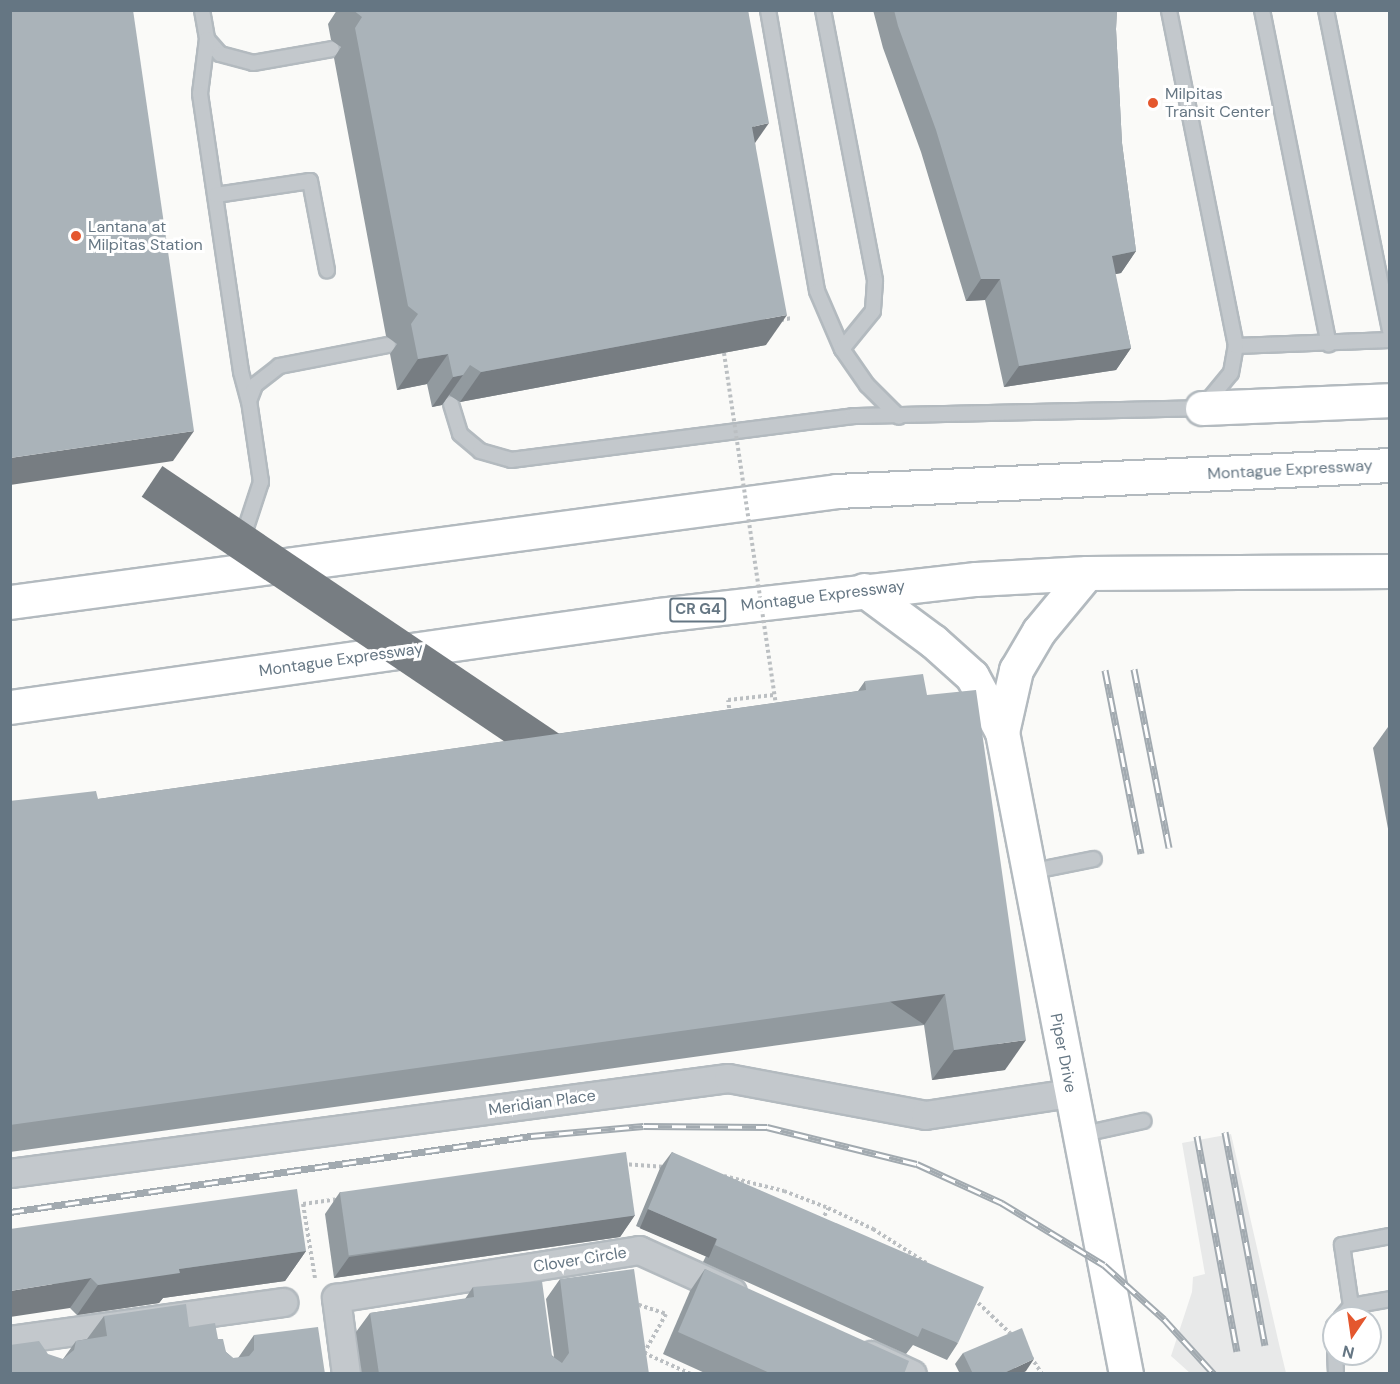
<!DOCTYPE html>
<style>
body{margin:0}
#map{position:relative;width:1400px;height:1384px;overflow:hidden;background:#fafaf8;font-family:"DM Sans",sans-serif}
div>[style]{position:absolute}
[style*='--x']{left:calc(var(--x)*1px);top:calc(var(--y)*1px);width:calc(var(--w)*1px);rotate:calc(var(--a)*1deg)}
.built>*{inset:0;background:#e8e9e9}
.path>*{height:4px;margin-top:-2px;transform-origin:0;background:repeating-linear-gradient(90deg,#bbbfc2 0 3px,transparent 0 6px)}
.roads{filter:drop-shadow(2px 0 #b3babf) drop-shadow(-2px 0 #b3babf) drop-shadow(0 2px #b3babf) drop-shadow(0 -2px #b3babf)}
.lane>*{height:14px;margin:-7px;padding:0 7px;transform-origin:7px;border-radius:7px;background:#c3c8cc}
.street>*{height:27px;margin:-13.5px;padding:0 13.5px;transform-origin:13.5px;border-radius:13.5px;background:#c3c8cc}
.secondary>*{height:33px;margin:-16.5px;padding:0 16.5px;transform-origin:16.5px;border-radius:16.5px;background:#fff}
.highway>*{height:33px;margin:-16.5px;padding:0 16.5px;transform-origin:16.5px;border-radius:16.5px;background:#fff}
.rail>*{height:7px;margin-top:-3.5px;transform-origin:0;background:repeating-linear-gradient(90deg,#fff 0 14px,#a2aab0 0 28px);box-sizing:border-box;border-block:2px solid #a2aab0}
.path-bridge>*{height:4px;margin-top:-2px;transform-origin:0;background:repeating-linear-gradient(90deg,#bbbfc2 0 3px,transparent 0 6px)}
.wall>*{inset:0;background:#929a9f}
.shaded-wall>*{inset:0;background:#777d82;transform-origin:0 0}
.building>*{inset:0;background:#aab3b9;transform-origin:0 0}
.dots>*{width:16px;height:16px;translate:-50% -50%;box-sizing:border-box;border:3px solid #fff;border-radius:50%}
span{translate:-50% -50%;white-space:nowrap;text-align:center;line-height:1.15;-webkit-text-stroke:6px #fff;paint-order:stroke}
.shield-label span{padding:2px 4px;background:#fff;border:2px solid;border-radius:4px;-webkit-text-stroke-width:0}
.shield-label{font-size:15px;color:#657683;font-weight:700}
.poi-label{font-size:16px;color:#657683}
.left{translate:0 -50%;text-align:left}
.street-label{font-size:16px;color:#657683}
.frame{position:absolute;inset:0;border:12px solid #657683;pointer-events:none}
.north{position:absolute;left:1322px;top:1306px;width:60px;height:60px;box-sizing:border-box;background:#fff;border:2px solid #c1c8cd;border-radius:50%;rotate:193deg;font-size:16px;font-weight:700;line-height:24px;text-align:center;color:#657683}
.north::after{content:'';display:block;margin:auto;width:21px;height:27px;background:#e4572e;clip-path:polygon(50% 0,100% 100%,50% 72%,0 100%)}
</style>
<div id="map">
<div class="built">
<i style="clip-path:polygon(1231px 1134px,1279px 1344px,1286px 1373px,1190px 1373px,1171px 1356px,1192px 1292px,1193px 1277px,1205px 1274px,1182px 1143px)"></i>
</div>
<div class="path">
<i style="--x:781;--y:320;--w:11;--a:-10"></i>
<i style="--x:730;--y:714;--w:14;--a:-98"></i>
<i style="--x:728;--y:700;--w:46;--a:-6.2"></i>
<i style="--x:623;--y:1164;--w:43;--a:4"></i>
<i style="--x:724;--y:1176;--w:62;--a:14"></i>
<i style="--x:784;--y:1191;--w:47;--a:21.1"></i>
<i style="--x:828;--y:1208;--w:50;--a:25"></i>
<i style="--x:873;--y:1229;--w:65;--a:32.5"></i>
<i style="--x:822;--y:1221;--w:14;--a:-65"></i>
<i style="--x:315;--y:1278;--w:75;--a:-99.2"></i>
<i style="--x:303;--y:1204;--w:36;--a:-8"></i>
<i style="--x:974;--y:1299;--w:52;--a:43.5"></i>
<i style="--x:633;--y:1303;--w:35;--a:18"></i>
<i style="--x:666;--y:1314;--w:45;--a:119.4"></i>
<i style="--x:644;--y:1353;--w:51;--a:24.1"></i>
<i style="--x:1031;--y:1357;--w:20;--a:57"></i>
</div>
<div class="roads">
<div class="lane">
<i style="--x:202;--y:10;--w:29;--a:80"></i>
<i style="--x:207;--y:39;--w:20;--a:49"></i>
<i style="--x:220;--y:54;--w:34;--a:15"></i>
<i style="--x:253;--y:63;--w:80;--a:-10"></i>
<i style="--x:768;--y:10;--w:285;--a:80.1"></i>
<i style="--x:817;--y:291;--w:63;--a:66.7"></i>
<i style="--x:842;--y:349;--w:44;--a:55.2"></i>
<i style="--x:867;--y:385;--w:45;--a:45"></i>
<i style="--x:823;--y:10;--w:276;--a:79.1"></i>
<i style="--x:875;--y:281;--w:30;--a:94"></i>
<i style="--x:873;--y:311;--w:49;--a:129.2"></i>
<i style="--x:1262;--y:10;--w:341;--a:78.7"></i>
<i style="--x:1326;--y:10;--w:327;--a:78.7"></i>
<i style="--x:207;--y:39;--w:55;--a:97.3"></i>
<i style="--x:200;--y:94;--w:281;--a:81.6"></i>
<i style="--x:241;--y:372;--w:30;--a:75"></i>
<i style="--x:216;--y:195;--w:95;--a:-8.5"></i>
<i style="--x:310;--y:181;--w:91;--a:79.2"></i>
<i style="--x:1236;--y:346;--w:154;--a:-2.2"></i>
<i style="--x:451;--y:404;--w:31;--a:73"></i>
<i style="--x:460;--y:434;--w:26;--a:40"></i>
<i style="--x:480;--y:451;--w:32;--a:16"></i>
<i style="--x:511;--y:460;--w:345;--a:-7.3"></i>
<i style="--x:853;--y:416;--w:349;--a:-1.3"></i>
<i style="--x:1202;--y:408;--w:45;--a:-50.4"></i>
<i style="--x:1231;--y:373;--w:27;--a:-80"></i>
<i style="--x:1236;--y:346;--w:343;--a:-101.3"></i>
<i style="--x:232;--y:570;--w:93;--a:-71.8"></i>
<i style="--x:261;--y:482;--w:82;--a:-98.4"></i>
<i style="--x:249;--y:401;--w:17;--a:-69"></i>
<i style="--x:255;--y:385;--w:31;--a:-38"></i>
<i style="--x:279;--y:366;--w:111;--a:-10.9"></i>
<i style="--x:1029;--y:872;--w:66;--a:-11.3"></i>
<i style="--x:1079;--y:1135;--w:66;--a:-12.3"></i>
<i style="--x:1390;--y:1236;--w:49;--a:169.4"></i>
<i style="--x:1342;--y:1245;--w:62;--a:81.6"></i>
<i style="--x:1351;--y:1306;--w:40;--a:-10"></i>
<i style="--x:1341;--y:1318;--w:16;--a:-50"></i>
<i style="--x:1334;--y:1326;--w:48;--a:87.6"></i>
</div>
<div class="street">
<i style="--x:10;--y:1173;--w:724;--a:-7.54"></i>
<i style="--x:728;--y:1078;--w:200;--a:10.6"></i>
<i style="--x:925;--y:1115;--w:147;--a:-8.6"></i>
<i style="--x:10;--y:1340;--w:276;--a:-7.9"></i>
<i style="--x:871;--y:1355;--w:45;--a:24.9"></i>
<i style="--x:346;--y:1374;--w:77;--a:-97.5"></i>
<i style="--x:336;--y:1298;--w:307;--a:-9"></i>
<i style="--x:639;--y:1250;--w:102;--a:24.3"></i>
</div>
<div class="secondary">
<i style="--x:864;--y:590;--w:86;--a:36.5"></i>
<i style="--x:933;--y:641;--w:52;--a:41.9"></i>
<i style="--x:972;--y:676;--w:64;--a:61.8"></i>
<i style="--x:1002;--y:732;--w:654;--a:79.07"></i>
<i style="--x:1002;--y:732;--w:64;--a:-77.3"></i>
<i style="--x:1016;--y:670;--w:45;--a:-59.5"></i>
<i style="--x:1039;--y:631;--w:75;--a:-50.4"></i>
</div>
<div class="highway">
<i style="--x:1202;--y:408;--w:188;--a:-2.4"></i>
<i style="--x:10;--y:602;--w:834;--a:-7.64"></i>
<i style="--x:837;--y:491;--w:554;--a:-2.69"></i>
<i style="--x:10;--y:707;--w:655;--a:-8.07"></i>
<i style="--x:659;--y:615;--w:319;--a:-6.5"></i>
<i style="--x:976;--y:579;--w:111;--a:-3.1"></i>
<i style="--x:1087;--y:573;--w:303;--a:-0.4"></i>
</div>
</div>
<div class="rail">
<i style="--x:1134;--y:669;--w:182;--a:78.9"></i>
<i style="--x:1105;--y:670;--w:187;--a:78.9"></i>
<i style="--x:1225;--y:1132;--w:217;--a:79.4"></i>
<i style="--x:1197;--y:1136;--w:219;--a:79.5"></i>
<i style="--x:10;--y:1212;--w:527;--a:-8.3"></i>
<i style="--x:531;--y:1136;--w:113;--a:-5.1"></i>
<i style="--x:644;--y:1126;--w:123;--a:0.5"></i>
<i style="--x:767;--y:1127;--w:154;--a:13.9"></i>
<i style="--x:917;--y:1164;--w:94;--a:24.6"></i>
<i style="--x:1002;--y:1203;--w:119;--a:31.3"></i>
<i style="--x:1104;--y:1265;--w:81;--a:42"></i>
<i style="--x:1164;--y:1319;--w:74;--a:47.7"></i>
</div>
<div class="path-bridge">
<i style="--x:724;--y:353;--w:358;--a:81.6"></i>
</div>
<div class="wall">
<i style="clip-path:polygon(337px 10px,748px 10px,766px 345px,460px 402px,449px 395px,442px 405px,432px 407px,427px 384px,397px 390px,390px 354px,397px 344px,386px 336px,334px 58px,341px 47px,331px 40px,328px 24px)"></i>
<i style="clip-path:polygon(873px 10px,1117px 10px,1116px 29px,1122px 143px,1136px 251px,1121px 273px,1115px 274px,1131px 348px,1116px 370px,1004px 387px,985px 300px,966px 301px,921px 152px,883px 48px)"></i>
<i style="clip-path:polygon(865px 681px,1005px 1070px,932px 1080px,924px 1025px,10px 1152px,10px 801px,98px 799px,858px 691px)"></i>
<i style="clip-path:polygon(1388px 727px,1389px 727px,1389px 834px,1373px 748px)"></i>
<i style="clip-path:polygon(672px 1152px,958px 1343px,947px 1360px,913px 1345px,906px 1354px,703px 1262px,706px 1256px,636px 1226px,660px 1168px)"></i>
<i style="clip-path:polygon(340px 1192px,635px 1215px,620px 1237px,334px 1278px,325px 1214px)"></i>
<i style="clip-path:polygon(10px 1229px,306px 1251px,285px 1281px,163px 1298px,159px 1303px,77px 1315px,70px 1308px)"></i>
<i style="clip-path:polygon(705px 1269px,904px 1374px,707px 1374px,663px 1354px,690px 1291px)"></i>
<i style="clip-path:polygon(560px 1279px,649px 1374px,362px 1374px,356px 1332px,370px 1313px,465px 1299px,473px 1287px,554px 1357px,546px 1299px)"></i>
<i style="clip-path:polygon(104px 1316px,189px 1327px,218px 1339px,226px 1352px,233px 1358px,238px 1358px,254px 1335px,325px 1374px,10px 1374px,63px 1359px,76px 1341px,87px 1339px)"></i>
<i style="clip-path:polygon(963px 1353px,1026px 1371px,1020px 1374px,960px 1374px,955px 1364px)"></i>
</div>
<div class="shaded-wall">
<i style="clip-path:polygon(769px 123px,748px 153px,752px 127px)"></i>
<i style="clip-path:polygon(1136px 251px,1121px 273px,1097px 278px,1112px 256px)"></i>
<i style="clip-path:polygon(981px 279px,1000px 279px,985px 300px,966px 301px)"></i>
<i style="clip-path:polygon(787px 315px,766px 345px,460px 402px,481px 372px)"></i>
<i style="clip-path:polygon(1131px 348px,1116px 370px,1004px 387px,1019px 366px)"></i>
<i style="clip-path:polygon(448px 354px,427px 384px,397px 390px,418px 359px)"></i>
<i style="clip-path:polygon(463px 375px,442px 405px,432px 407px,453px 377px)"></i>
<i style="clip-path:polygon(194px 431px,173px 461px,10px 485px,10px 458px)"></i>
<i style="left:945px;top:994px;width:37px;height:944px;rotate:124deg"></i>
<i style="clip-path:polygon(1026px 1040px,1005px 1070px,932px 1080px,954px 1050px)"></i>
<i style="left:648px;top:1209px;width:75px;height:21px;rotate:23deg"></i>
<i style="clip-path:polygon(635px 1215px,620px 1237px,334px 1278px,349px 1257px)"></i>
<i style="clip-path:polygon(306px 1251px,285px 1281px,163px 1298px,159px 1303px,77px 1315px,98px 1285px,179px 1269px)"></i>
<i style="clip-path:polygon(91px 1278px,70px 1308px,10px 1317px,10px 1291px)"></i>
<i style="clip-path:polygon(1034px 1359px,1026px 1371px,1020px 1374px,1002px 1374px)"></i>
</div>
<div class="building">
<i style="clip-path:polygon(10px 10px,133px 10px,194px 431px,10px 458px)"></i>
<i style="clip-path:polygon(353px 10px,748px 10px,769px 123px,752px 127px,787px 315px,481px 372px,470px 365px,463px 375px,453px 377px,448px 354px,418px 359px,411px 324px,418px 314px,408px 306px,355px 28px,362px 17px)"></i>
<i style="clip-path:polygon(894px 10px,1117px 10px,1116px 29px,1122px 143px,1136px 251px,1112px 256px,1131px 348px,1019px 366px,1000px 279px,981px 279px,936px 130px,898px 26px)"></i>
<i style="clip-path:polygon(923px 674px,927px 695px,976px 690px,1026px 1040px,954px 1050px,945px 994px,10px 1125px,10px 801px,96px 791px,98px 799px,866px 690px,865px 681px)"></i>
<i style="left:626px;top:1152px;width:64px;height:289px;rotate:82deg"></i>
<i style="clip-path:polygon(672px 1152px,984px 1287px,958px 1343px,922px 1328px,918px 1337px,715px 1245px,717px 1239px,648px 1209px)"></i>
<i style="clip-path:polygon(297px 1189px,306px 1251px,179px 1269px,180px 1273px,98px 1285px,91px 1278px,10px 1291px,10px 1229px)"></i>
<i style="clip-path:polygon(634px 1269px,649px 1374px,379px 1374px,370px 1313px,474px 1297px,473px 1287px,542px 1281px,552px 1356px,562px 1363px,569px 1353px,560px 1279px)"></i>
<i style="clip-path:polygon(705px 1269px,909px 1361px,904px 1374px,772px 1374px,678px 1332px)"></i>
<i style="clip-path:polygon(186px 1304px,189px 1327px,215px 1323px,218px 1339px,223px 1339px,226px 1352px,233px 1358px,249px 1356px,254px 1350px,254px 1335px,318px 1327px,325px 1374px,10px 1374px,10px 1345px,39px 1341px,48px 1354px,63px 1359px,74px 1350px,76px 1341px,107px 1336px,104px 1316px)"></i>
<i style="clip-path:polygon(1022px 1328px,1034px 1359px,1002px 1374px,973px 1374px,963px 1353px)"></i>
</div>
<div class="dots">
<i style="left:1153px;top:103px;background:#e4572e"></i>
<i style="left:76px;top:236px;background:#e4572e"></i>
</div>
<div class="shield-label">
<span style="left:698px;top:610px">CR G4</span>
</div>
<div class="poi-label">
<span class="left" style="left:1165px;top:103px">Milpitas<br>Transit Center</span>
<span class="left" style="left:88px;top:236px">Lantana at<br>Milpitas Station</span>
</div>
<div class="street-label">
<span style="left:1290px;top:470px;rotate:-3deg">Montague Expressway</span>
<span style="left:823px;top:596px;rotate:-7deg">Montague Expressway</span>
<span style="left:341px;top:660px;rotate:-8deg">Montague Expressway</span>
<span style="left:1063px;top:1053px;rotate:79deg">Piper Drive</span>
<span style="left:542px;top:1103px;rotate:-8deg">Meridian Place</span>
<span style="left:580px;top:1260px;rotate:-9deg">Clover Circle</span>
</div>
<div class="frame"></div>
<div class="north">N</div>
</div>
